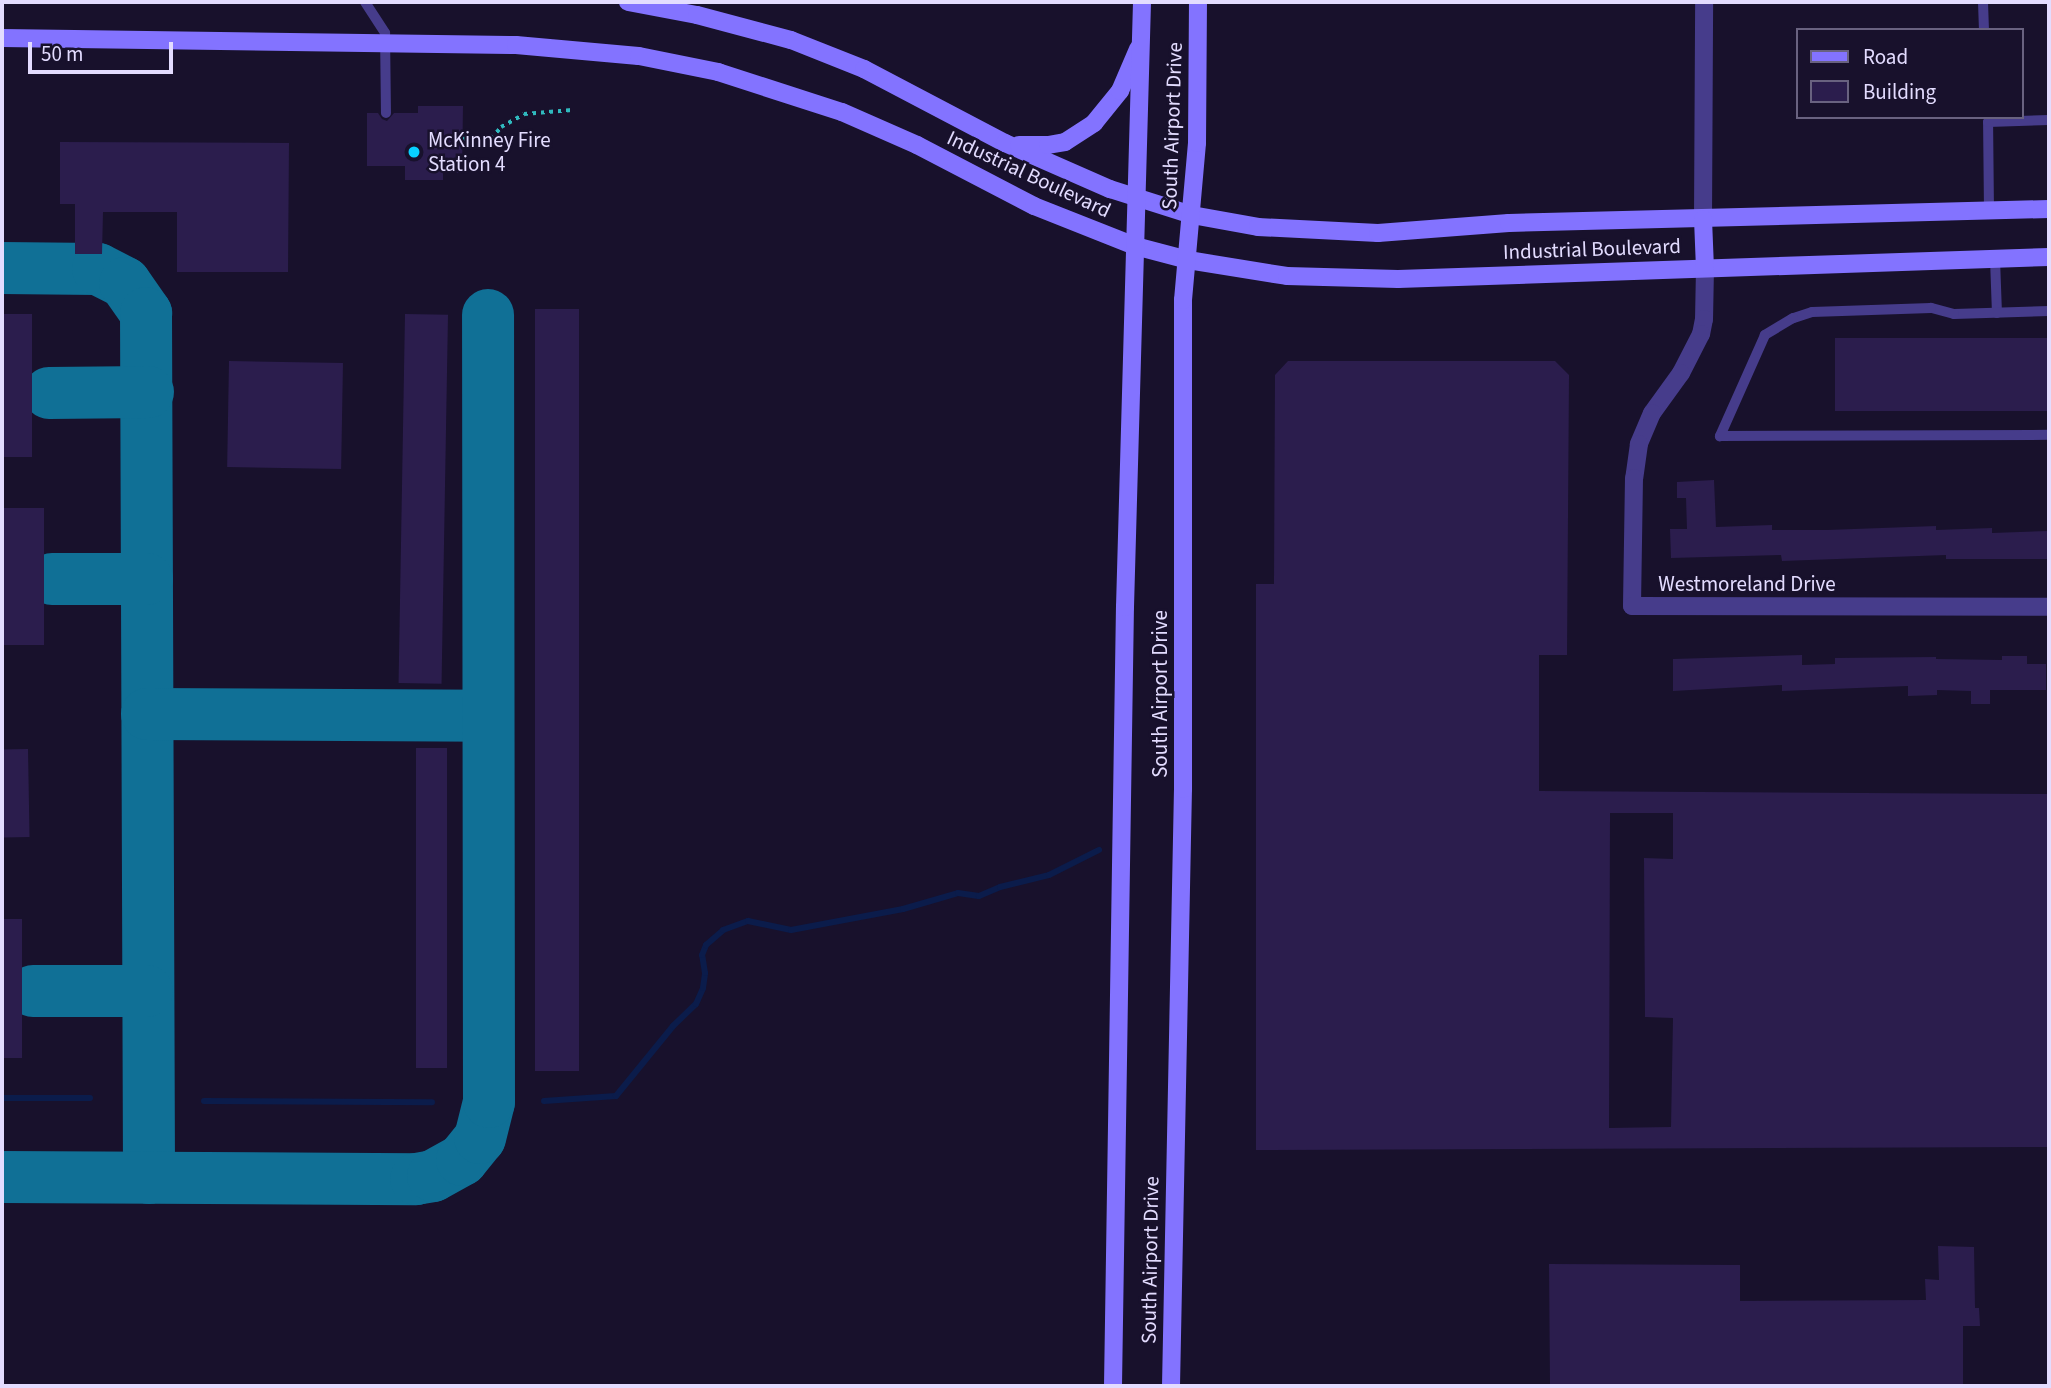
<!DOCTYPE html>
<style>
body{margin:0}
#map{position:relative;width:2051px;height:1388px;overflow:hidden;background:#18112c;font-family:"Source Sans 3",sans-serif}
div>[style]{position:absolute}
[style*='--x']{left:calc(var(--x)*1px);top:calc(var(--y)*1px);width:calc(var(--w)*1px);rotate:calc(var(--a)*1deg)}
.stream>*{height:6px;margin:-3px;padding:0 3px;transform-origin:3px;border-radius:3px;background:#0b1c4b}
.taxiway>*{height:52px;margin:-26px;padding:0 26px;transform-origin:26px;border-radius:26px;background:#107096}
.building>*{inset:0;background:#2b1d4d;transform-origin:0 0}
.path>*{height:3.5px;margin-top:-1.75px;transform-origin:0;background:repeating-linear-gradient(90deg,#30babf 0 3.5px,transparent 0 8.5px)}
.lane>*{height:10px;margin:-5px;padding:0 5px;transform-origin:5px;border-radius:5px;background:#463c8b}
.street>*{height:18px;margin:-9px;padding:0 9px;transform-origin:9px;border-radius:9px;background:#463c8b}
.secondary>*{height:18px;margin:-9px;padding:0 9px;transform-origin:9px;border-radius:9px;background:#8373ff}
.dots>*{width:19px;height:19px;translate:-50% -50%;box-sizing:border-box;border:4px solid #18112c;border-radius:50%}
span{translate:-50% -50%;white-space:nowrap;text-align:center;line-height:1.15;-webkit-text-stroke:5px #18112c;paint-order:stroke}
.street-label{font-size:21px;color:#e3dcff}
.poi-label{font-size:21px;color:#e3dcff}
.left{translate:0 -50%;text-align:left}
.frame{position:absolute;inset:0;border:4px solid #e3dcff;pointer-events:none}
.legend{position:absolute;left:1796px;top:28px;width:228px;height:91px;box-sizing:border-box;background:#18112c;border:2px solid #696280;margin:0;padding:9px 12px;list-style:none;font-size:21px;color:#e3dcff}
.legend li{display:flex;align-items:center;gap:14px;height:35px}
.legend b{width:35px;border:2px solid #696280}
.scale{position:absolute;left:28px;top:42px;width:145px;height:32px;box-sizing:border-box;border:4px solid #e3dcff;border-top:0;padding-left:9px;font-size:21px;line-height:24px;white-space:nowrap;color:#e3dcff;-webkit-text-stroke:5px #18112c;paint-order:stroke}
</style>
<div id="map">
<div class="stream">
<i style="--x:2;--y:1098;--w:88;--a:0"></i>
<i style="--x:204;--y:1101;--w:228;--a:0.3"></i>
<i style="--x:544;--y:1101;--w:72;--a:-4"></i>
<i style="--x:616;--y:1096;--w:90;--a:-50.8"></i>
<i style="--x:673;--y:1026;--w:32;--a:-44"></i>
<i style="--x:696;--y:1004;--w:17;--a:-66"></i>
<i style="--x:703;--y:988;--w:15;--a:-82"></i>
<i style="--x:705;--y:973;--w:18;--a:-99"></i>
<i style="--x:702;--y:955;--w:11;--a:-68"></i>
<i style="--x:706;--y:945;--w:23;--a:-41"></i>
<i style="--x:723;--y:930;--w:27;--a:-20"></i>
<i style="--x:748;--y:921;--w:44;--a:11.8"></i>
<i style="--x:791;--y:930;--w:114;--a:-10.6"></i>
<i style="--x:903;--y:909;--w:57;--a:-16.2"></i>
<i style="--x:958;--y:893;--w:21;--a:8"></i>
<i style="--x:979;--y:896;--w:23;--a:-23"></i>
<i style="--x:1000;--y:887;--w:50;--a:-13.8"></i>
<i style="--x:1049;--y:875;--w:56;--a:-26.6"></i>
</div>
<div class="taxiway">
<i style="--x:2;--y:268;--w:96;--a:0.6"></i>
<i style="--x:98;--y:269;--w:30;--a:27"></i>
<i style="--x:125;--y:283;--w:37;--a:55"></i>
<i style="--x:146;--y:313;--w:865;--a:89.8"></i>
<i style="--x:49;--y:393;--w:99;--a:-0.6"></i>
<i style="--x:52;--y:579;--w:95;--a:0"></i>
<i style="--x:147;--y:714;--w:340;--a:0.3"></i>
<i style="--x:33;--y:991;--w:114;--a:0"></i>
<i style="--x:2;--y:1177;--w:414;--a:0.3"></i>
<i style="--x:416;--y:1179;--w:17;--a:-10"></i>
<i style="--x:433;--y:1176;--w:33;--a:-29"></i>
<i style="--x:462;--y:1160;--w:28;--a:-51"></i>
<i style="--x:480;--y:1138;--w:37;--a:-76"></i>
<i style="--x:489;--y:1102;--w:787;--a:-90.07"></i>
</div>
<div class="building">
<i style="clip-path:polygon(418px 106px,463px 106px,462px 173px,443px 173px,443px 180px,405px 180px,405px 166px,367px 166px,367px 113px,378px 113px,382px 119px,387px 121px,394px 113px,418px 113px)"></i>
<i style="clip-path:polygon(60px 142px,289px 143px,288px 272px,177px 272px,177px 212px,103px 212px,102px 254px,75px 254px,75px 204px,60px 204px)"></i>
<i style="left:535px;top:309px;width:44px;height:762px"></i>
<i style="left:2px;top:314px;width:30px;height:143px"></i>
<i style="left:405px;top:314px;width:43px;height:369px;rotate:1deg"></i>
<i style="left:2049px;top:338px;width:73px;height:214px;rotate:90deg"></i>
<i style="left:229px;top:361px;width:114px;height:106px;rotate:1deg"></i>
<i style="clip-path:polygon(evenodd,1288px 361px,1555px 361px,1569px 375px,1567px 655px,1539px 655px,1539px 791px,2049px 794px,2049px 1147px,1256px 1150px,1256px 584px,1274px 584px,1275px 375px,1288px 361px,1610px 813px,1673px 813px,1673px 859px,1644px 858px,1645px 1017px,1673px 1018px,1671px 1127px,1609px 1128px,1610px 813px)"></i>
<i style="clip-path:polygon(1714px 480px,1716px 527px,1772px 525px,1772px 530px,1827px 530px,1936px 526px,1936px 530px,1992px 528px,1992px 533px,2048px 531px,2049px 559px,1946px 559px,1946px 555px,1782px 561px,1781px 555px,1671px 558px,1670px 529px,1687px 529px,1686px 498px,1677px 498px,1677px 482px)"></i>
<i style="left:2px;top:508px;width:42px;height:137px"></i>
<i style="clip-path:polygon(1802px 655px,1802px 665px,1835px 664px,1835px 658px,1936px 657px,1936px 659px,2002px 660px,2002px 656px,2027px 656px,2027px 664px,2046px 664px,2046px 690px,1990px 690px,1990px 704px,1971px 704px,1971px 691px,1937px 690px,1937px 695px,1908px 696px,1908px 686px,1782px 691px,1782px 685px,1673px 691px,1673px 659px)"></i>
<i style="left:416px;top:748px;width:31px;height:320px"></i>
<i style="left:28px;top:749px;width:88px;height:26px;rotate:89deg"></i>
<i style="left:22px;top:919px;width:139px;height:20px;rotate:90deg"></i>
<i style="clip-path:polygon(1938px 1246px,1974px 1247px,1975px 1308px,1979px 1308px,1980px 1326px,1963px 1326px,1963px 1386px,1550px 1386px,1549px 1264px,1740px 1265px,1740px 1301px,1926px 1300px,1925px 1279px,1939px 1280px)"></i>
</div>
<div class="path">
<i style="--x:462;--y:138;--w:24;--a:17"></i>
<i style="--x:485;--y:145;--w:24;--a:-48"></i>
<i style="--x:501;--y:127;--w:26;--a:-29"></i>
<i style="--x:524;--y:114;--w:48;--a:-4.8"></i>
</div>
<div class="lane">
<i style="--x:365;--y:2;--w:37;--a:57"></i>
<i style="--x:385;--y:33;--w:80;--a:89.3"></i>
<i style="--x:1983;--y:2;--w:28;--a:88"></i>
<i style="--x:1989;--y:211;--w:89;--a:-90.6"></i>
<i style="--x:1988;--y:122;--w:61;--a:-1.9"></i>
<i style="--x:1995;--y:259;--w:54;--a:87.9"></i>
<i style="--x:2049;--y:311;--w:95;--a:178.2"></i>
<i style="--x:1954;--y:314;--w:24;--a:-165"></i>
<i style="--x:1931;--y:308;--w:119;--a:178.1"></i>
<i style="--x:1812;--y:312;--w:20;--a:162"></i>
<i style="--x:1793;--y:318;--w:33;--a:149"></i>
<i style="--x:1765;--y:335;--w:111;--a:114"></i>
<i style="--x:1720;--y:436;--w:329;--a:-0.2"></i>
</div>
<div class="street">
<i style="--x:1703;--y:219;--w:217;--a:-89.7"></i>
<i style="--x:1705;--y:268;--w:51;--a:91.1"></i>
<i style="--x:1704;--y:319;--w:15;--a:101"></i>
<i style="--x:1701;--y:334;--w:44;--a:117.1"></i>
<i style="--x:1681;--y:373;--w:49;--a:125.9"></i>
<i style="--x:1652;--y:413;--w:34;--a:113"></i>
<i style="--x:1639;--y:444;--w:34;--a:98"></i>
<i style="--x:1634;--y:478;--w:128;--a:90.9"></i>
<i style="--x:1632;--y:606;--w:417;--a:0.1"></i>
</div>
<div class="secondary">
<i style="--x:628;--y:2;--w:70;--a:10.7"></i>
<i style="--x:697;--y:15;--w:97;--a:14.9"></i>
<i style="--x:791;--y:40;--w:79;--a:21.7"></i>
<i style="--x:864;--y:69;--w:159;--a:27.7"></i>
<i style="--x:1005;--y:143;--w:115;--a:23.7"></i>
<i style="--x:1110;--y:189;--w:86;--a:17.6"></i>
<i style="--x:1192;--y:215;--w:67;--a:10.3"></i>
<i style="--x:1258;--y:227;--w:120;--a:2.9"></i>
<i style="--x:1378;--y:233;--w:131;--a:-4.4"></i>
<i style="--x:1509;--y:223;--w:540;--a:-1.49"></i>
<i style="--x:2;--y:38;--w:514;--a:0.78"></i>
<i style="--x:516;--y:45;--w:123;--a:5.1"></i>
<i style="--x:639;--y:56;--w:81;--a:11.4"></i>
<i style="--x:718;--y:72;--w:130;--a:17.9"></i>
<i style="--x:842;--y:112;--w:82;--a:23.7"></i>
<i style="--x:917;--y:145;--w:132;--a:27.5"></i>
<i style="--x:1034;--y:206;--w:109;--a:21.6"></i>
<i style="--x:1135;--y:246;--w:55;--a:14.8"></i>
<i style="--x:1188;--y:260;--w:100;--a:9.2"></i>
<i style="--x:1287;--y:276;--w:111;--a:1.5"></i>
<i style="--x:1398;--y:279;--w:651;--a:-1.94"></i>
<i style="--x:1019;--y:145;--w:29;--a:0"></i>
<i style="--x:1048;--y:145;--w:17;--a:-10"></i>
<i style="--x:1065;--y:142;--w:35;--a:-33"></i>
<i style="--x:1094;--y:123;--w:41;--a:-50.9"></i>
<i style="--x:1120;--y:91;--w:46;--a:-66.8"></i>
<i style="--x:1703;--y:219;--w:49;--a:87.7"></i>
<i style="--x:1113;--y:1386;--w:779;--a:-89.12"></i>
<i style="--x:1125;--y:607;--w:605;--a:-88.39"></i>
<i style="--x:1171;--y:1386;--w:597;--a:-88.85"></i>
<i style="--x:1183;--y:789;--w:489;--a:-90"></i>
<i style="--x:1183;--y:300;--w:158;--a:-84.9"></i>
<i style="--x:1197;--y:143;--w:141;--a:-89.6"></i>
</div>
<div class="dots">
<i style="left:414px;top:152px;background:#08d0ff"></i>
</div>
<div class="street-label">
<span style="left:1172px;top:126px;rotate:-88deg">South Airport Drive</span>
<span style="left:1029px;top:174px;rotate:25deg">Industrial Boulevard</span>
<span style="left:1592px;top:249px;rotate:-2deg">Industrial Boulevard</span>
<span style="left:1747px;top:584px">Westmoreland Drive</span>
<span style="left:1160px;top:694px;rotate:-90deg">South Airport Drive</span>
<span style="left:1150px;top:1260px;rotate:-89deg">South Airport Drive</span>
</div>
<div class="poi-label">
<span class="left" style="left:428px;top:152px">McKinney Fire<br>Station 4</span>
</div>
<div class="frame"></div>
<ul class="legend">
<li><b style="height:9px;background:#8373ff"></b>Road</li>
<li><b style="height:19px;background:#2b1d4d"></b>Building</li>
</ul>
<div class="scale">50 m</div>
</div>
